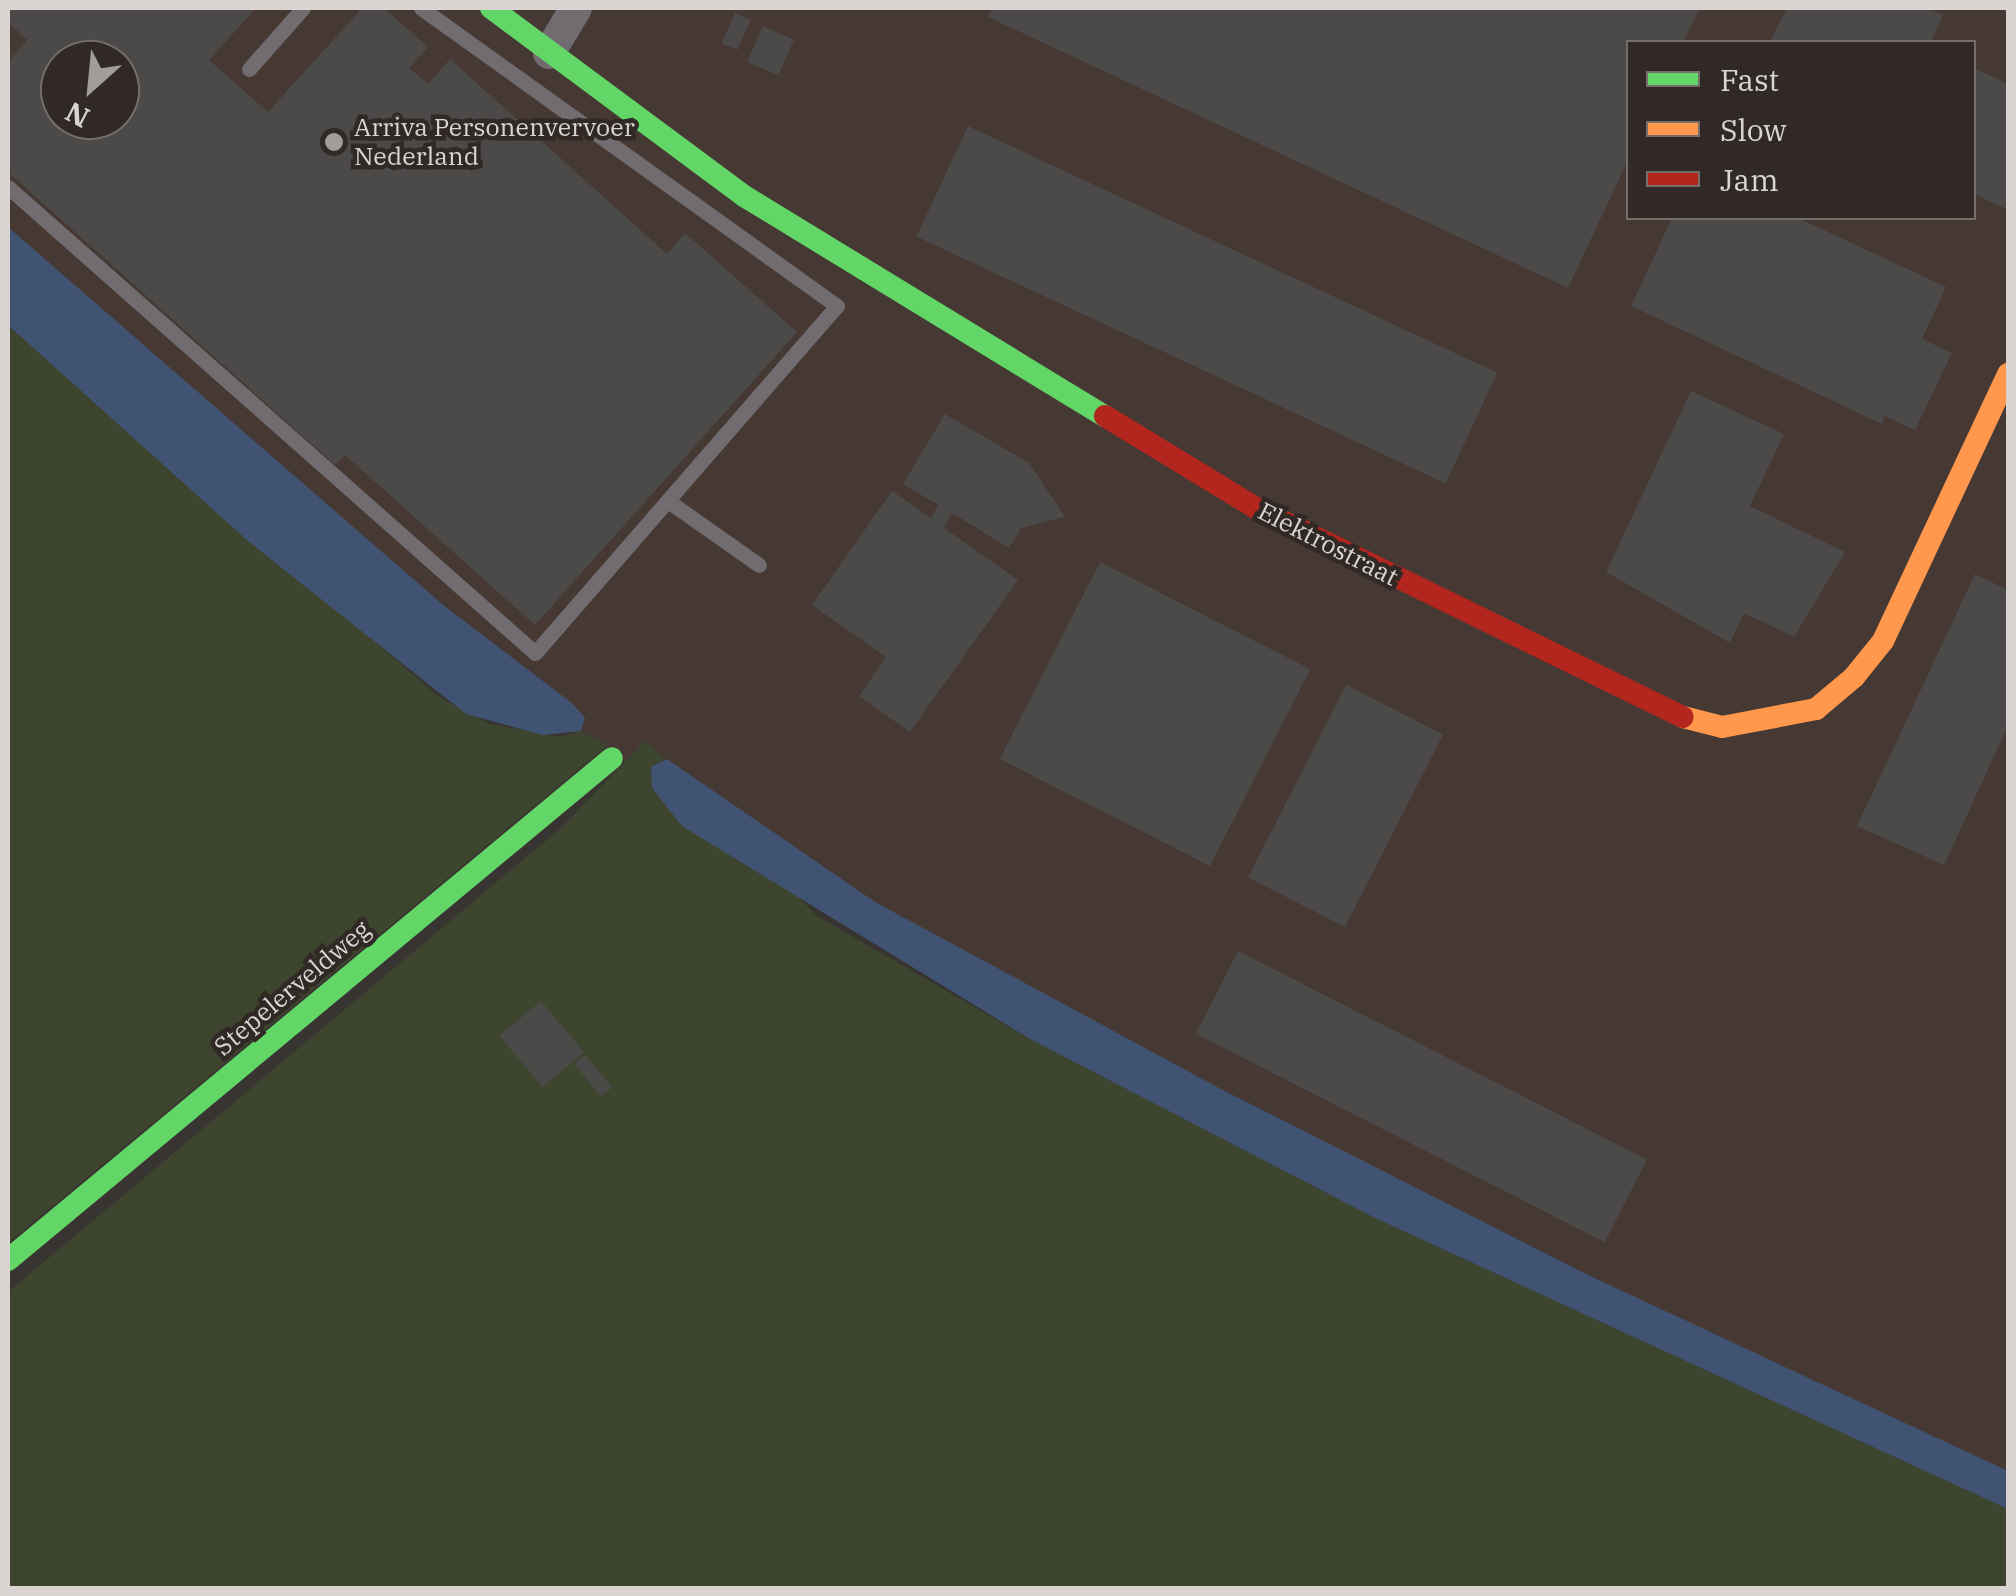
<!DOCTYPE html>
<style>
body{margin:0}
#map{position:relative;width:2016px;height:1596px;overflow:hidden;background:#383432;font-family:"IBM Plex Serif",serif}
div>[style]{position:absolute}
[style*='--x']{left:calc(var(--x)*1px);top:calc(var(--y)*1px);width:calc(var(--w)*1px);rotate:calc(var(--a)*1deg)}
.built>*{inset:0;background:#463833}
.green>*{inset:0;background:#3e452f}
.water>*{inset:0;background:#415372}
.building>*{inset:0;background:#4c4949;transform-origin:0 0}
.lane>*{height:15px;margin:-7.5px;padding:0 7.5px;transform-origin:7.5px;border-radius:7.5px;background:#716c70}
.street>*{height:32px;margin:-16px;padding:0 16px;transform-origin:16px;border-radius:16px;background:#716c70}
.fast>*{height:22px;margin:-11px;padding:0 11px;transform-origin:11px;border-radius:11px;background:#63d668}
.slow>*{height:22px;margin:-11px;padding:0 11px;transform-origin:11px;border-radius:11px;background:#ff974d}
.jam>*{height:22px;margin:-11px;padding:0 11px;transform-origin:11px;border-radius:11px;background:#b3261e}
.dots>*{width:28px;height:28px;translate:-50% -50%;box-sizing:border-box;border:5px solid #312925;border-radius:50%}
span{translate:-50% -50%;white-space:nowrap;text-align:center;line-height:1.15;-webkit-text-stroke:9px #312925;paint-order:stroke}
.poi-label{font-size:25px;color:#dad5d2}
.left{translate:0 -50%;text-align:left}
.street-label{font-size:25px;color:#dad5d2}
.frame{position:absolute;inset:0;border:10px solid #dad5d2;pointer-events:none}
.legend{position:absolute;left:1626px;top:40px;width:350px;height:180px;box-sizing:border-box;background:#312925;border:2px solid #756e6a;margin:0;padding:12px 18px;list-style:none;font-size:30px;color:#dad5d2}
.legend li{display:flex;align-items:center;gap:20px;height:50px}
.legend b{width:50px;border:2px solid #756e6a}
.north{position:absolute;left:40px;top:40px;width:100px;height:100px;box-sizing:border-box;background:#312925;border:2px solid #756e6a;border-radius:50%;rotate:207deg;font-size:28px;font-weight:700;line-height:40px;text-align:center;color:#dad5d2}
.north::after{content:'';display:block;margin:auto;width:35px;height:45px;background:#a19d9a;clip-path:polygon(50% 0,100% 100%,50% 72%,0 100%)}
</style>
<div id="map">
<div class="built">
<i style="clip-path:polygon(evenodd,8px 8px,2008px 8px,2008px 1484px,1637px 1329px,846px 907px,293px 541px,8px 271px,8px 8px,1628px 42px,1974px 42px,1974px 218px,1628px 218px,1628px 42px,8px 8px,60px 60px,120px 60px,120px 120px,60px 120px,60px 60px)"></i>
</div>
<div class="green">
<i style="clip-path:polygon(8px 325px,439px 697px,490px 724px,560px 737px,581px 731px,608px 745px,8px 1243px)"></i>
<i style="clip-path:polygon(646px 740px,817px 916px,1030px 1039px,1373px 1217px,2008px 1509px,2008px 1588px,8px 1588px,8px 1292px,561px 828px)"></i>
</div>
<div class="water">
<i style="clip-path:polygon(8px 227px,442px 604px,573px 704px,585px 718px,581px 731px,543px 735px,466px 714px,248px 541px,8px 325px)"></i>
<i style="clip-path:polygon(667px 759px,875px 902px,1219px 1088px,1586px 1274px,2008px 1471px,2008px 1509px,1373px 1217px,1030px 1039px,682px 826px,652px 788px,651px 767px)"></i>
</div>
<div class="building">
<i style="clip-path:polygon(evenodd,8px 8px,256px 8px,209px 60px,268px 112px,362px 8px,384px 8px,428px 47px,409px 68px,428px 84px,450px 59px,667px 254px,685px 233px,797px 332px,535px 625px,345px 455px,335px 465px,8px 172px,8px 62px,27px 40px,8px 22px,8px 8px,60px 60px,120px 60px,120px 120px,60px 120px,60px 60px)"></i>
<i style="clip-path:polygon(992px 8px,1700px 8px,1683px 42px,1628px 42px,1628px 160px,1568px 288px,988px 17px)"></i>
<i style="clip-path:polygon(1787px 8px,1927px 8px,1943px 15px,1931px 42px,1770px 42px)"></i>
<i style="left:735px;top:13px;width:17px;height:33px;rotate:24deg"></i>
<i style="left:763px;top:26px;width:34px;height:39px;rotate:24deg"></i>
<i style="clip-path:polygon(1974px 68px,2008px 84px,2008px 210px,1974px 194px)"></i>
<i style="left:968px;top:126px;width:584px;height:122px;rotate:25deg"></i>
<i style="clip-path:polygon(1672px 218px,1798px 218px,1946px 287px,1922px 339px,1952px 353px,1915px 430px,1885px 416px,1882px 424px,1631px 306px)"></i>
<i style="clip-path:polygon(1691px 391px,1784px 434px,1750px 506px,1845px 552px,1794px 637px,1744px 613px,1730px 643px,1606px 572px)"></i>
<i style="clip-path:polygon(945px 414px,1029px 463px,1065px 517px,1021px 528px,1009px 548px,952px 513px,944px 528px,1018px 580px,910px 732px,859px 696px,886px 657px,812px 605px,892px 491px,931px 518px,938px 505px,903px 484px)"></i>
<i style="left:1100px;top:562px;width:236px;height:221px;rotate:27deg"></i>
<i style="clip-path:polygon(1975px 574px,2008px 590px,2008px 726px,1944px 865px,1857px 826px)"></i>
<i style="left:1346px;top:685px;width:109px;height:216px;rotate:27deg"></i>
<i style="left:1238px;top:951px;width:459px;height:93px;rotate:27deg"></i>
<i style="left:541px;top:1001px;width:67px;height:54px;rotate:50deg"></i>
<i style="left:585px;top:1055px;width:42px;height:14px;rotate:50deg"></i>
</div>
<div class="lane">
<i style="--x:249;--y:69;--w:81;--a:-48.5"></i>
<i style="--x:8;--y:187;--w:703;--a:41.48"></i>
<i style="--x:535;--y:653;--w:460;--a:-49"></i>
<i style="--x:837;--y:306;--w:512;--a:-144.38"></i>
<i style="--x:668;--y:501;--w:111;--a:35.1"></i>
</div>
<div class="street">
<i style="--x:549;--y:53;--w:52;--a:-59"></i>
</div>
<div class="fast">
<i style="--x:491;--y:8;--w:315;--a:36.6"></i>
<i style="--x:744;--y:196;--w:423;--a:31.4"></i>
<i style="--x:8;--y:1260;--w:785;--a:-39.73"></i>
</div>
<div class="slow">
<i style="--x:1683;--y:717;--w:40;--a:14.4"></i>
<i style="--x:1722;--y:727;--w:96;--a:-10.8"></i>
<i style="--x:1816;--y:709;--w:50;--a:-40.1"></i>
<i style="--x:1854;--y:677;--w:46;--a:-51.1"></i>
<i style="--x:1883;--y:641;--w:295;--a:-64.9"></i>
</div>
<div class="jam">
<i style="--x:1105;--y:416;--w:177;--a:31.4"></i>
<i style="--x:1256;--y:508;--w:475;--a:26.1"></i>
</div>
<div class="dots">
<i style="left:334px;top:142px;background:#a19d9a"></i>
</div>
<div class="poi-label">
<span class="left" style="left:354px;top:142px">Arriva Personenvervoer<br>Nederland</span>
</div>
<div class="street-label">
<span style="left:1328px;top:544px;rotate:27deg">Elektrostraat</span>
<span style="left:292px;top:988px;rotate:-40deg">Stepelerveldweg</span>
</div>
<div class="frame"></div>
<ul class="legend">
<li><b style="height:12px;background:#63d668"></b>Fast</li>
<li><b style="height:12px;background:#ff974d"></b>Slow</li>
<li><b style="height:12px;background:#b3261e"></b>Jam</li>
</ul>
<div class="north">N</div>
</div>
